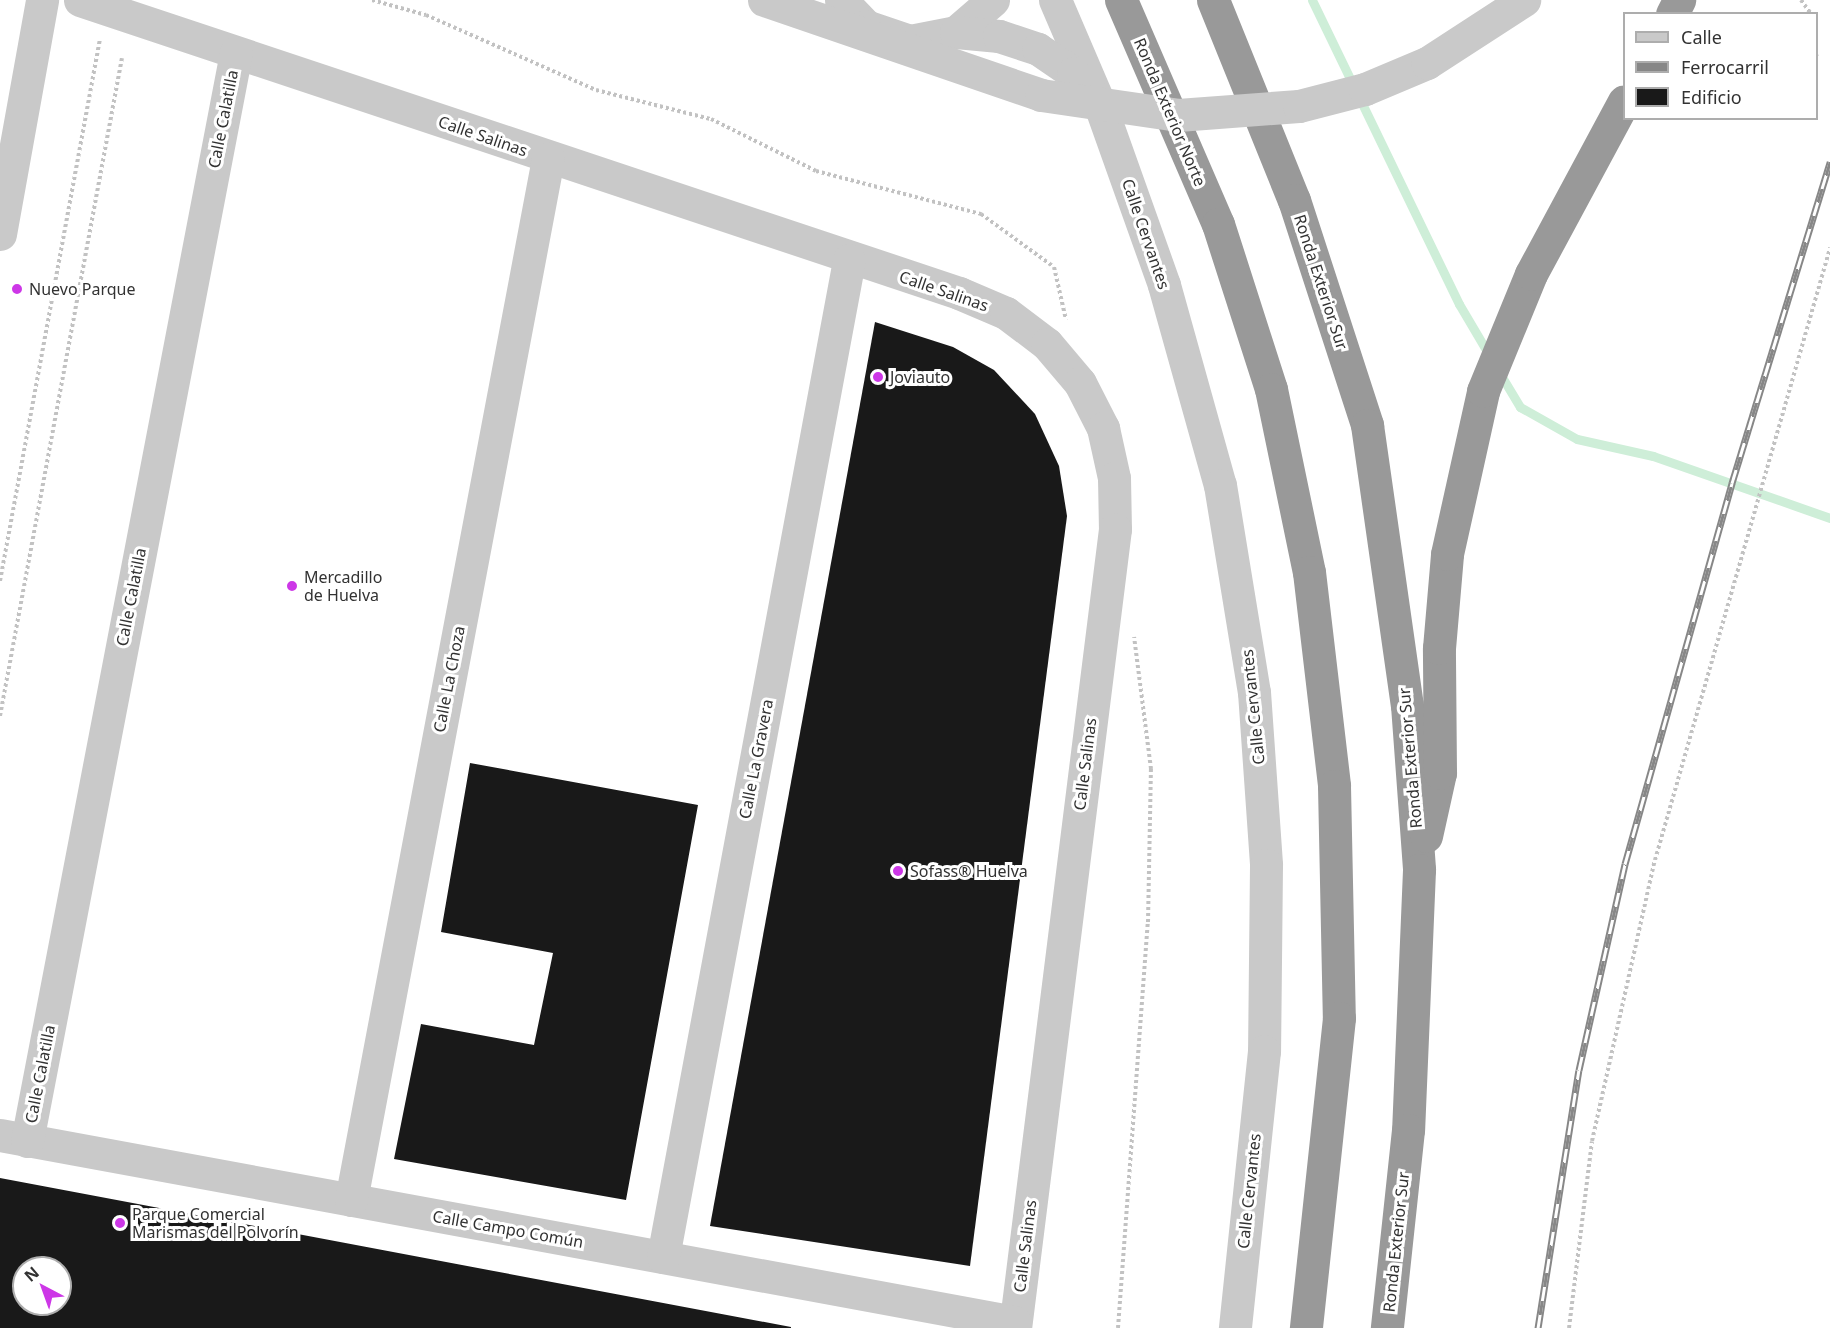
<!DOCTYPE html>
<meta charset="utf-8">
<style>
body{margin:0}
#map{position:relative;width:1830px;height:1328px;overflow:hidden;background:#fff;font-family:"Noto Sans",sans-serif}
div>[style]{position:absolute}
[style*='--x']{left:calc(var(--x)*1px);top:calc(var(--y)*1px);width:calc(var(--w)*1px);rotate:calc(var(--a)*1deg)}
.stream>*{height:9px;margin:-4.5px;padding:0 4.5px;transform-origin:4.5px;border-radius:4.5px;background:#ceeed8}
.building>*{inset:0;background:#191919}
.path>*{height:4px;margin-top:-2px;transform-origin:0;background:repeating-linear-gradient(90deg,#c2c2c2 0 3px,transparent 0 6px)}
.minor>*{height:33px;margin:-16.5px;padding:0 16.5px;transform-origin:16.5px;border-radius:16.5px;background:#c9c9c9}
.highway>*{height:33px;margin:-16.5px;padding:0 16.5px;transform-origin:16.5px;border-radius:16.5px;background:#999}
.rail>*{height:7px;margin-top:-3.5px;transform-origin:0;background:repeating-linear-gradient(90deg,#fff 0 14px,#878787 0 28px);box-sizing:border-box;border-block:2px solid #878787}
.minor-bridge>*{height:33px;margin:-16.5px;padding:0 16.5px;transform-origin:16.5px;border-radius:16.5px;background:#c9c9c9}
.dots>*{width:16px;height:16px;translate:-50% -50%;box-sizing:border-box;border:3px solid #fff;border-radius:50%}
span{translate:-50% -50%;white-space:nowrap;text-align:center;line-height:1.15;-webkit-text-stroke:6px #fff;paint-order:stroke}
.street-label{font-size:16px;color:#323232}
.poi-label{font-size:16px;color:#323232}
.left{translate:0 -50%;text-align:left}
.legend{position:absolute;left:1623px;top:12px;width:195px;height:108px;box-sizing:border-box;background:#fff;border:2px solid #adadad;margin:0;padding:8px 10px;list-style:none;font-size:18px;color:#323232}
.legend li{display:flex;align-items:center;gap:12px;height:30px}
.legend b{width:30px;border:2px solid #adadad}
.north{position:absolute;left:12px;top:1256px;width:60px;height:60px;box-sizing:border-box;background:#fff;border:2px solid #adadad;border-radius:50%;rotate:319deg;font-size:16px;font-weight:700;line-height:24px;text-align:center;color:#323232}
.north::after{content:'';display:block;margin:auto;width:21px;height:27px;background:#cd37e7;clip-path:polygon(50% 0,100% 100%,50% 72%,0 100%)}
</style>
<div id="map">
<div class="stream">
<i style="--x:1312;--y:0;--w:338;--a:64.2"></i>
<i style="--x:1459;--y:304;--w:59;--a:59.5"></i>
<i style="--x:1499;--y:372;--w:41;--a:59"></i>
<i style="--x:1520;--y:407;--w:65;--a:29.3"></i>
<i style="--x:1577;--y:439;--w:78;--a:12.6"></i>
<i style="--x:1653;--y:456;--w:188;--a:19.3"></i>
</div>
<div class="building">
<i style="clip-path:polygon(875px 322px,953px 347px,994px 370px,1035px 414px,1059px 466px,1067px 516px,970px 1266px,710px 1226px)"></i>
<i style="clip-path:polygon(470px 763px,698px 805px,626px 1200px,394px 1159px,421px 1024px,534px 1045px,553px 953px,441px 932px)"></i>
<i style="clip-path:polygon(evenodd,0 1178px,791px 1327px,791px 1328px,0 1328px,0 1178px,24px 1268px,60px 1268px,60px 1304px,24px 1304px,24px 1268px)"></i>
</div>
<div class="path">
<i style="--x:372;--y:0;--w:56;--a:15.5"></i>
<i style="--x:426;--y:15;--w:186;--a:23.8"></i>
<i style="--x:596;--y:90;--w:119;--a:14.2"></i>
<i style="--x:711;--y:119;--w:117;--a:26.3"></i>
<i style="--x:816;--y:171;--w:171;--a:14.6"></i>
<i style="--x:981;--y:214;--w:90;--a:36"></i>
<i style="--x:1054;--y:267;--w:54;--a:77.2"></i>
<i style="--x:1801;--y:0;--w:17;--a:54"></i>
<i style="--x:1816;--y:54;--w:4;--a:76"></i>
<i style="--x:0;--y:581;--w:551;--a:-79.55"></i>
<i style="--x:0;--y:716;--w:669;--a:-79.5"></i>
<i style="--x:1118;--y:1328;--w:407;--a:-85.8"></i>
<i style="--x:1148;--y:922;--w:153;--a:-88.9"></i>
<i style="--x:1151;--y:769;--w:133;--a:-97.3"></i>
<i style="--x:1569;--y:1328;--w:188;--a:-83"></i>
<i style="--x:1592;--y:1141;--w:288;--a:-77.4"></i>
<i style="--x:1655;--y:860;--w:637;--a:-74.04"></i>
</div>
<div class="minor">
<i style="--x:80;--y:0;--w:927;--a:18.43"></i>
<i style="--x:959;--y:293;--w:51;--a:23.1"></i>
<i style="--x:1006;--y:313;--w:51;--a:37.1"></i>
<i style="--x:1047;--y:344;--w:51;--a:49.8"></i>
<i style="--x:1080;--y:383;--w:51;--a:62.9"></i>
<i style="--x:1103;--y:428;--w:51;--a:77.6"></i>
<i style="--x:1114;--y:478;--w:51;--a:88.9"></i>
<i style="--x:1115;--y:529;--w:805;--a:97.13"></i>
<i style="--x:841;--y:0;--w:36;--a:46"></i>
<i style="--x:866;--y:26;--w:46;--a:18.8"></i>
<i style="--x:910;--y:41;--w:47;--a:-11.1"></i>
<i style="--x:956;--y:32;--w:49;--a:-40.9"></i>
<i style="--x:1055;--y:0;--w:114;--a:66.8"></i>
<i style="--x:1100;--y:105;--w:191;--a:70.4"></i>
<i style="--x:1164;--y:285;--w:208;--a:74.4"></i>
<i style="--x:1220;--y:485;--w:210;--a:80.7"></i>
<i style="--x:1254;--y:692;--w:173;--a:86"></i>
<i style="--x:1266;--y:865;--w:186;--a:90.6"></i>
<i style="--x:1264;--y:1051;--w:279;--a:96"></i>
<i style="--x:956;--y:32;--w:43;--a:5.3"></i>
<i style="--x:999;--y:36;--w:41;--a:18.4"></i>
<i style="--x:1038;--y:49;--w:42;--a:34.4"></i>
<i style="--x:1073;--y:73;--w:28;--a:49"></i>
<i style="--x:0;--y:234;--w:238;--a:-79.8"></i>
<i style="--x:0;--y:1135;--w:1032;--a:10.44"></i>
<i style="--x:27;--y:1141;--w:1108;--a:-79.13"></i>
<i style="--x:351;--y:1200;--w:1060;--a:-79.29"></i>
<i style="--x:663;--y:1257;--w:1014;--a:-79.43"></i>
</div>
<div class="highway">
<i style="--x:1121;--y:0;--w:244;--a:66.6"></i>
<i style="--x:1218;--y:224;--w:173;--a:72.2"></i>
<i style="--x:1271;--y:389;--w:187;--a:78.3"></i>
<i style="--x:1309;--y:572;--w:215;--a:83.3"></i>
<i style="--x:1334;--y:786;--w:232;--a:88.8"></i>
<i style="--x:1339;--y:1018;--w:312;--a:96.1"></i>
<i style="--x:1213;--y:0;--w:216;--a:68"></i>
<i style="--x:1294;--y:200;--w:237;--a:72"></i>
<i style="--x:1367;--y:425;--w:283;--a:81.9"></i>
<i style="--x:1407;--y:705;--w:165;--a:85.8"></i>
<i style="--x:1419;--y:870;--w:260;--a:92.4"></i>
<i style="--x:1408;--y:1130;--w:199;--a:96.1"></i>
<i style="--x:1672;--y:14;--w:16;--a:-63"></i>
<i style="--x:1426;--y:836;--w:65;--a:-77.5"></i>
<i style="--x:1440;--y:773;--w:125;--a:-90.5"></i>
<i style="--x:1439;--y:648;--w:94;--a:-85.1"></i>
<i style="--x:1447;--y:554;--w:167;--a:-77.5"></i>
<i style="--x:1483;--y:391;--w:126;--a:-67.7"></i>
<i style="--x:1531;--y:274;--w:196;--a:-61.7"></i>
</div>
<div class="rail">
<i style="--x:1538;--y:1328;--w:261;--a:-81"></i>
<i style="--x:1579;--y:1070;--w:211;--a:-77.4"></i>
<i style="--x:1625;--y:864;--w:396;--a:-74.3"></i>
<i style="--x:1732;--y:483;--w:336;--a:-73"></i>
</div>
<div class="minor-bridge">
<i style="--x:764;--y:0;--w:293;--a:18.9"></i>
<i style="--x:1041;--y:95;--w:138;--a:8.3"></i>
<i style="--x:1178;--y:115;--w:121;--a:-4.3"></i>
<i style="--x:1299;--y:106;--w:68;--a:-14.4"></i>
<i style="--x:1365;--y:89;--w:67;--a:-22.8"></i>
<i style="--x:1427;--y:63;--w:116;--a:-33"></i>
</div>
<div class="dots">
<i style="left:17px;top:289px;background:#cd37e7"></i>
<i style="left:878px;top:377px;background:#cd37e7"></i>
<i style="left:292px;top:586px;background:#cd37e7"></i>
<i style="left:898px;top:871px;background:#cd37e7"></i>
<i style="left:120px;top:1223px;background:#cd37e7"></i>
</div>
<div class="street-label">
<span style="left:1170px;top:112px;rotate:67deg">Ronda Exterior Norte</span>
<span style="left:223px;top:119px;rotate:-79deg">Calle Calatilla</span>
<span style="left:483px;top:136px;rotate:19deg">Calle Salinas</span>
<span style="left:1146px;top:234px;rotate:71deg">Calle Cervantes</span>
<span style="left:1321px;top:282px;rotate:72deg">Ronda Exterior Sur</span>
<span style="left:944px;top:291px;rotate:19deg">Calle Salinas</span>
<span style="left:131px;top:597px;rotate:-79deg">Calle Calatilla</span>
<span style="left:449px;top:679px;rotate:-79deg">Calle La Choza</span>
<span style="left:1253px;top:707px;rotate:-96deg">Calle Cervantes</span>
<span style="left:1410px;top:758px;rotate:-95deg">Ronda Exterior Sur</span>
<span style="left:756px;top:759px;rotate:-79deg">Calle La Gravera</span>
<span style="left:1085px;top:764px;rotate:-83deg">Calle Salinas</span>
<span style="left:40px;top:1074px;rotate:-79deg">Calle Calatilla</span>
<span style="left:1249px;top:1191px;rotate:-84deg">Calle Cervantes</span>
<span style="left:508px;top:1229px;rotate:10deg">Calle Campo Común</span>
<span style="left:1396px;top:1242px;rotate:-84deg">Ronda Exterior Sur</span>
<span style="left:1025px;top:1246px;rotate:-83deg">Calle Salinas</span>
</div>
<div class="poi-label">
<span class="left" style="left:29px;top:289px">Nuevo Parque</span>
<span class="left" style="left:890px;top:377px">Joviauto</span>
<span class="left" style="left:304px;top:586px">Mercadillo<br>de Huelva</span>
<span class="left" style="left:910px;top:871px">Sofass® Huelva</span>
<span class="left" style="left:132px;top:1223px">Parque Comercial<br>Marismas del Polvorín</span>
</div>
<ul class="legend">
<li><b style="height:8px;background:#c9c9c9"></b>Calle</li>
<li><b style="height:8px;background:#878787"></b>Ferrocarril</li>
<li><b style="height:16px;background:#191919"></b>Edificio</li>
</ul>
<div class="north">N</div>
</div>
